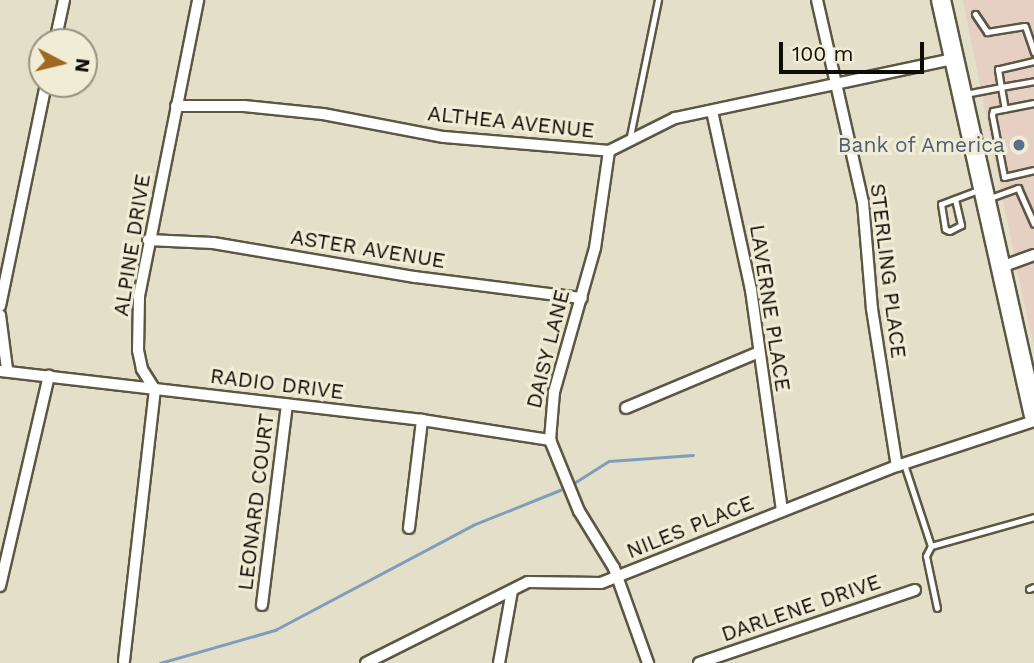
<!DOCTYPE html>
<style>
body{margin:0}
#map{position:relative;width:1034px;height:663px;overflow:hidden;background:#e3dfc8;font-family:"Work Sans",sans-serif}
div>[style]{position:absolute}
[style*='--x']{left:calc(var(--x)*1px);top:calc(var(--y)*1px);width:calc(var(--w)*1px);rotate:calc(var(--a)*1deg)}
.commercial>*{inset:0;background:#e5d0c3}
.stream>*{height:2.5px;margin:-1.25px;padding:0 1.25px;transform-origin:1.25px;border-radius:1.25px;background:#7f9ebc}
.roads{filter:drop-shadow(2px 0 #5b5743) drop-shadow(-2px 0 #5b5743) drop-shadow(0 2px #5b5743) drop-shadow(0 -2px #5b5743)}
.service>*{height:5px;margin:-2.5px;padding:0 2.5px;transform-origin:2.5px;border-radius:2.5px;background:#fff}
.minor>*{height:10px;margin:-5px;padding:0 5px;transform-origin:5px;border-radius:5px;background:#fff}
.primary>*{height:18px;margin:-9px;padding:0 9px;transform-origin:9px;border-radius:9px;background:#fff}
.dots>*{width:19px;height:19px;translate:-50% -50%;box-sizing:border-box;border:4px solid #f1ecd5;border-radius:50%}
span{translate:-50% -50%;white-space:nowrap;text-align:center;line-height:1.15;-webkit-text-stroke:6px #f1ecd5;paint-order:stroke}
.street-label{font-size:21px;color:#0d0c05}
.service-label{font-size:21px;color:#4e5e75}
.right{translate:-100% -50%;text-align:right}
.north{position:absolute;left:28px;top:28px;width:70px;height:70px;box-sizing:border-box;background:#f1ecd5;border:2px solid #969282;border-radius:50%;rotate:97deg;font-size:19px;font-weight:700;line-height:28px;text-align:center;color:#0d0c05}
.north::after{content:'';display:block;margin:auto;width:24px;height:32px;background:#9d6821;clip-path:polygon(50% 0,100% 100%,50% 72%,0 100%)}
.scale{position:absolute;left:779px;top:42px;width:145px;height:32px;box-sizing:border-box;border:4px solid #0d0c05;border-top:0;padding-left:9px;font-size:21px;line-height:24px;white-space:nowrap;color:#0d0c05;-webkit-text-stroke:5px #f1ecd5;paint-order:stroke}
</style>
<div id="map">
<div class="commercial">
<i style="clip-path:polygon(963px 0,1034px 0,1034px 346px,1019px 279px)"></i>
</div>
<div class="stream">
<i style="--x:574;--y:483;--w:41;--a:-32.2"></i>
<i style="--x:609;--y:461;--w:84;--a:-4.1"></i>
<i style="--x:160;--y:663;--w:120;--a:-16"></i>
<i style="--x:275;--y:630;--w:224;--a:-27.9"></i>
<i style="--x:473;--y:525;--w:94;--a:-21.9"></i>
</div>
<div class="roads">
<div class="service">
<i style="--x:975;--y:14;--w:22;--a:56"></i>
<i style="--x:987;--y:32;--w:38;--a:-9"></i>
<i style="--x:1025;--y:26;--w:28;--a:71"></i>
<i style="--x:1034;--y:61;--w:37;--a:167"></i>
<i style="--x:998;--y:69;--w:18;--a:81"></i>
<i style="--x:1001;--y:87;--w:34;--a:-10"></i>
<i style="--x:965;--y:94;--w:37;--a:-11"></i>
<i style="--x:1001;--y:87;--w:22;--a:80"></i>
<i style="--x:1034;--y:103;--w:42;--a:169"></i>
<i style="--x:993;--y:111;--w:4;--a:104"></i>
<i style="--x:992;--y:115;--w:63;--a:79"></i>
<i style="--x:1004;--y:177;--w:31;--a:-13"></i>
<i style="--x:629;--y:141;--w:144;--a:-78.4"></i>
<i style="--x:990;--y:198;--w:30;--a:-20"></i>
<i style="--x:1018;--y:188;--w:39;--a:66"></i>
<i style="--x:955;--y:199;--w:27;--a:77"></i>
<i style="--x:961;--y:225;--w:13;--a:153"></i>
<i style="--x:949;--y:231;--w:4;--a:-153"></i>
<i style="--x:945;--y:229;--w:25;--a:-99"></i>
<i style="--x:941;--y:204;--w:43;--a:-20.6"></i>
<i style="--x:904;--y:464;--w:86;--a:71.8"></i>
<i style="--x:931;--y:546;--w:107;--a:-15.7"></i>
<i style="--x:931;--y:546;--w:11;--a:117"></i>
<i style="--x:926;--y:556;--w:53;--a:78.1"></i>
<i style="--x:1029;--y:589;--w:5;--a:-22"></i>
</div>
<div class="minor">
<i style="--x:817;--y:0;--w:207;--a:77.2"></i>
<i style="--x:863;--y:202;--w:107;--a:85.2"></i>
<i style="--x:872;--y:309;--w:159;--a:81"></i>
<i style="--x:55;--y:42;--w:43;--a:-77.9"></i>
<i style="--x:176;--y:106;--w:68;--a:0"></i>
<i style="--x:244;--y:106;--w:79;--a:5.8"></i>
<i style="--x:323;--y:114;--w:123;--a:10.8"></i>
<i style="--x:444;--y:137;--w:166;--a:4.8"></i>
<i style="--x:609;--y:151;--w:74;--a:-26.6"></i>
<i style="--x:675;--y:118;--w:288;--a:-12"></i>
<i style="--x:712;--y:111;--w:183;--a:77.7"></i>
<i style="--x:751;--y:290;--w:223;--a:82"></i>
<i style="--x:609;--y:151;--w:98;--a:98.2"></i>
<i style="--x:595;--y:248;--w:150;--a:105.9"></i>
<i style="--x:554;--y:392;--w:48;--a:94.8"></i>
<i style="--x:550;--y:440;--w:77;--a:67.8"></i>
<i style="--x:579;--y:511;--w:67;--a:58.4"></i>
<i style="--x:614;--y:568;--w:101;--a:70.3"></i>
<i style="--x:148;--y:240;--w:65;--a:2.6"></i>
<i style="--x:213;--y:243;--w:205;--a:9.6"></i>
<i style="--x:415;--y:277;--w:168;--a:7.2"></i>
<i style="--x:1001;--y:267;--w:35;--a:-20"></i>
<i style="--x:0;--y:306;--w:227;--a:-78.3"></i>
<i style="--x:0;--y:315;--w:54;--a:82.6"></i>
<i style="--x:0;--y:371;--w:425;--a:6.6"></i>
<i style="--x:422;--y:420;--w:130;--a:8.9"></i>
<i style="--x:626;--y:408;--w:144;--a:-22.8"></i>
<i style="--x:409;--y:528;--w:109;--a:-83.1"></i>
<i style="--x:0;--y:586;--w:216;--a:-76.9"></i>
<i style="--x:262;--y:605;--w:202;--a:-82.9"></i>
<i style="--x:124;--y:661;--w:273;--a:-83.5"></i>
<i style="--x:155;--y:390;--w:25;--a:-122"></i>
<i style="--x:142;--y:369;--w:19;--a:-102"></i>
<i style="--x:138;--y:350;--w:54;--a:-88.9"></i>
<i style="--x:139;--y:296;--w:302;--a:-78.7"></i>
<i style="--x:366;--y:663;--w:181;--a:-26.6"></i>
<i style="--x:528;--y:582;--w:73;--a:0.8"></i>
<i style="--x:601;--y:583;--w:318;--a:-21.6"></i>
<i style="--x:897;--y:466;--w:144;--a:-18.2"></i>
<i style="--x:499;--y:663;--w:73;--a:-79.8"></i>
<i style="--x:699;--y:663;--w:228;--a:-18.7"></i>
</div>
<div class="primary">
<i style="--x:941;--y:0;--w:425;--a:77.4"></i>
</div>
</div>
<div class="dots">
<i style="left:1019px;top:145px;background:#5c6f8a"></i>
</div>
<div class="street-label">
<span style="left:511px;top:122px;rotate:6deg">ALTHEA AVENUE</span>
<span style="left:132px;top:245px;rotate:-81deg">ALPINE DRIVE</span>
<span style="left:368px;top:249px;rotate:9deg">ASTER AVENUE</span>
<span style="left:888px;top:271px;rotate:83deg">STERLING PLACE</span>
<span style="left:770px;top:308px;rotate:81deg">LAVERNE PLACE</span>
<span style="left:548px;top:349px;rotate:-76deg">DAISY LANE</span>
<span style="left:277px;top:384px;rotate:7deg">RADIO DRIVE</span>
<span style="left:256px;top:502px;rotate:-83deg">LEONARD COURT</span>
<span style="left:690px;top:527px;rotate:-22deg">NILES PLACE</span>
<span style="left:801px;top:608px;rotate:-19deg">DARLENE DRIVE</span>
</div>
<div class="service-label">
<span class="right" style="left:1005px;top:145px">Bank of America</span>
</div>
<div class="north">N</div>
<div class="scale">100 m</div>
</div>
